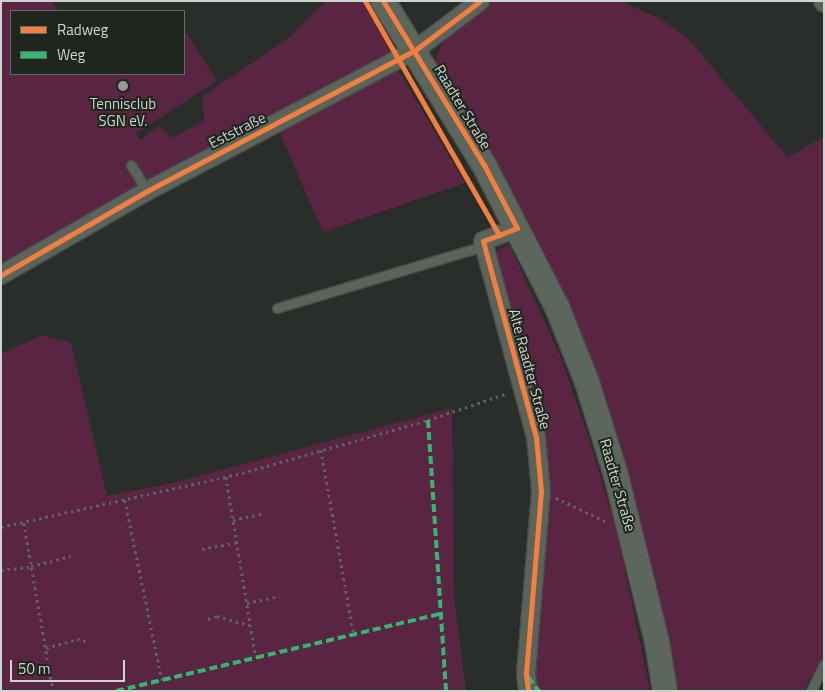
<!DOCTYPE html>
<meta charset="utf-8">
<style>
body{margin:0}
#map{position:relative;width:825px;height:692px;overflow:hidden;background:#2a2e2a;font-family:"Titillium Web",sans-serif}
div>[style]{position:absolute}
[style*='--x']{left:calc(var(--x)*1px);top:calc(var(--y)*1px);width:calc(var(--w)*1px);rotate:calc(var(--a)*1deg)}
.green>*{inset:0;background:#5a2542}
.path>*{height:2.5px;margin-top:-1.25px;transform-origin:0;background:repeating-linear-gradient(90deg,#5d645d 0 2.5px,transparent 0 6.5px)}
.roads{filter:drop-shadow(1px 0 #484b48) drop-shadow(-1px 0 #484b48) drop-shadow(0 1px #484b48) drop-shadow(0 -1px #484b48)}
.lane>*{height:9px;margin:-4.5px;padding:0 4.5px;transform-origin:4.5px;border-radius:4.5px;background:#5a645a}
.street>*{height:18px;margin:-9px;padding:0 9px;transform-origin:9px;border-radius:9px;background:#5a645a}
.secondary>*{height:24px;margin:-12px;padding:0 12px;transform-origin:12px;border-radius:12px;background:#5c665c}
.quiet>*{height:4px;margin-top:-2px;transform-origin:0;background:repeating-linear-gradient(90deg,#33b770 0 8px,transparent 0 12px)}
.cycleway>*{height:5px;margin:-2.5px;padding:0 2.5px;transform-origin:2.5px;border-radius:2.5px;background:#f27e40}
.dots>*{width:14px;height:14px;translate:-50% -50%;box-sizing:border-box;border:2px solid #1e261e;border-radius:50%}
span{translate:-50% -50%;white-space:nowrap;text-align:center;line-height:1.15;-webkit-text-stroke:4px #1e261e;paint-order:stroke}
.poi-label{font-size:15px;color:#ced4ce}
.street-label{font-size:15px;color:#ced4ce}
.frame{position:absolute;inset:0;border:2px solid #ced4ce;pointer-events:none}
.legend{position:absolute;left:10px;top:10px;width:175px;height:65px;box-sizing:border-box;background:#1e261e;border:1px solid #646c64;margin:0;padding:6px 9px;list-style:none;font-size:15px;color:#ced4ce}
.legend li{display:flex;align-items:center;gap:10px;height:25px}
.legend b{width:25px;border:1px solid #646c64}
.scale{position:absolute;left:10px;top:660px;width:115px;height:22px;box-sizing:border-box;border:2px solid #ced4ce;border-top:0;padding-left:6px;font-size:15px;line-height:18px;white-space:nowrap;color:#ced4ce;-webkit-text-stroke:4px #1e261e;paint-order:stroke}
</style>
<div id="map">
<div class="green">
<i style="clip-path:polygon(1px 1px,52px 1px,58px 11px,11px 11px,11px 74px,184px 74px,184px 30px,217px 81px,136px 133px,140px 140px,160px 126px,171px 138px,204px 121px,203px 96px,290px 37px,326px 1px,362px 1px,392px 53px,358px 75px,1px 271px)"></i>
<i style="clip-path:polygon(489px 1px,620px 1px,661px 19px,690px 41px,788px 158px,824px 136px,824px 671px,811px 676px,804px 691px,679px 691px,639px 534px,522px 226px,435px 61px,442px 44px,453px 31px)"></i>
<i style="clip-path:polygon(398px 70px,465px 183px,323px 232px,278px 129px)"></i>
<i style="clip-path:polygon(509px 244px,561px 358px,590px 442px,618px 536px,650px 691px,532px 691px,543px 492px,494px 253px)"></i>
<i style="clip-path:polygon(42px 335px,71px 343px,107px 496px,173px 483px,452px 408px,454px 597px,466px 691px,1px 691px,1px 354px)"></i>
</div>
<div class="path">
<i style="--x:321;--y:450;--w:189;--a:79.9"></i>
<i style="--x:226;--y:477;--w:183;--a:80.6"></i>
<i style="--x:556;--y:498;--w:56;--a:25.2"></i>
<i style="--x:125;--y:500;--w:184;--a:78.4"></i>
<i style="--x:233;--y:520;--w:33;--a:-12"></i>
<i style="--x:24;--y:523;--w:170;--a:80.2"></i>
<i style="--x:1;--y:527;--w:247;--a:-12.6"></i>
<i style="--x:242;--y:473;--w:193;--a:-15.9"></i>
<i style="--x:428;--y:420;--w:84;--a:-18.6"></i>
<i style="--x:202;--y:549;--w:36;--a:-11"></i>
<i style="--x:31;--y:566;--w:41;--a:-14"></i>
<i style="--x:1;--y:570;--w:31;--a:-6"></i>
<i style="--x:247;--y:603;--w:33;--a:-12"></i>
<i style="--x:208;--y:619;--w:9;--a:-18"></i>
<i style="--x:217;--y:616;--w:35;--a:16"></i>
<i style="--x:46;--y:648;--w:32;--a:-16"></i>
<i style="--x:77;--y:639;--w:9;--a:13"></i>
</div>
<div class="roads">
<div class="lane">
<i style="--x:131;--y:165;--w:31;--a:58"></i>
<i style="--x:277;--y:308;--w:216;--a:-16.7"></i>
<i style="--x:811;--y:691;--w:30;--a:-64"></i>
</div>
<div class="street">
<i style="--x:823;--y:1;--w:2;--a:63"></i>
<i style="--x:517;--y:228;--w:36;--a:159"></i>
<i style="--x:483;--y:241;--w:203;--a:74.9"></i>
<i style="--x:536;--y:437;--w:54;--a:84.7"></i>
<i style="--x:541;--y:491;--w:184;--a:94.7"></i>
<i style="--x:526;--y:674;--w:17;--a:83"></i>
<i style="--x:1;--y:275;--w:168;--a:-29.9"></i>
<i style="--x:147;--y:191;--w:301;--a:-27.7"></i>
<i style="--x:414;--y:51;--w:83;--a:-37.1"></i>
</div>
<div class="secondary">
<i style="--x:383;--y:1;--w:193;--a:58.4"></i>
<i style="--x:484;--y:165;--w:160;--a:62.8"></i>
<i style="--x:557;--y:307;--w:81;--a:68.2"></i>
<i style="--x:587;--y:382;--w:97;--a:72.7"></i>
<i style="--x:616;--y:475;--w:172;--a:76.2"></i>
<i style="--x:657;--y:642;--w:50;--a:80.7"></i>
</div>
</div>
<div class="quiet">
<i style="--x:428;--y:420;--w:272;--a:86.2"></i>
<i style="--x:528;--y:677;--w:18;--a:52"></i>
<i style="--x:116;--y:691;--w:333;--a:-13.4"></i>
</div>
<div class="cycleway">
<i style="--x:365;--y:1;--w:270;--a:60.2"></i>
<i style="--x:383;--y:1;--w:193;--a:58.4"></i>
<i style="--x:484;--y:165;--w:71;--a:62.4"></i>
<i style="--x:517;--y:228;--w:36;--a:159"></i>
<i style="--x:483;--y:241;--w:203;--a:74.9"></i>
<i style="--x:536;--y:437;--w:54;--a:84.7"></i>
<i style="--x:541;--y:491;--w:184;--a:94.7"></i>
<i style="--x:526;--y:674;--w:17;--a:83"></i>
<i style="--x:1;--y:275;--w:168;--a:-29.9"></i>
<i style="--x:147;--y:191;--w:301;--a:-27.7"></i>
<i style="--x:414;--y:51;--w:83;--a:-37.1"></i>
</div>
<div class="dots">
<i style="left:123px;top:86px;background:#959a95"></i>
</div>
<div class="poi-label">
<span style="left:123px;top:112px">Tennisclub<br>SGN eV.</span>
</div>
<div class="street-label">
<span style="left:463px;top:107px;rotate:59deg">Raadter Straße</span>
<span style="left:237px;top:130px;rotate:-27deg">Eststraße</span>
<span style="left:530px;top:369px;rotate:75deg">Alte Raadter Straße</span>
<span style="left:618px;top:485px;rotate:74deg">Raadter Straße</span>
</div>
<div class="frame"></div>
<ul class="legend">
<li><b style="height:6px;background:#f27e40"></b>Radweg</li>
<li><b style="height:6px;background:#33b770"></b>Weg</li>
</ul>
<div class="scale">50 m</div>
</div>
